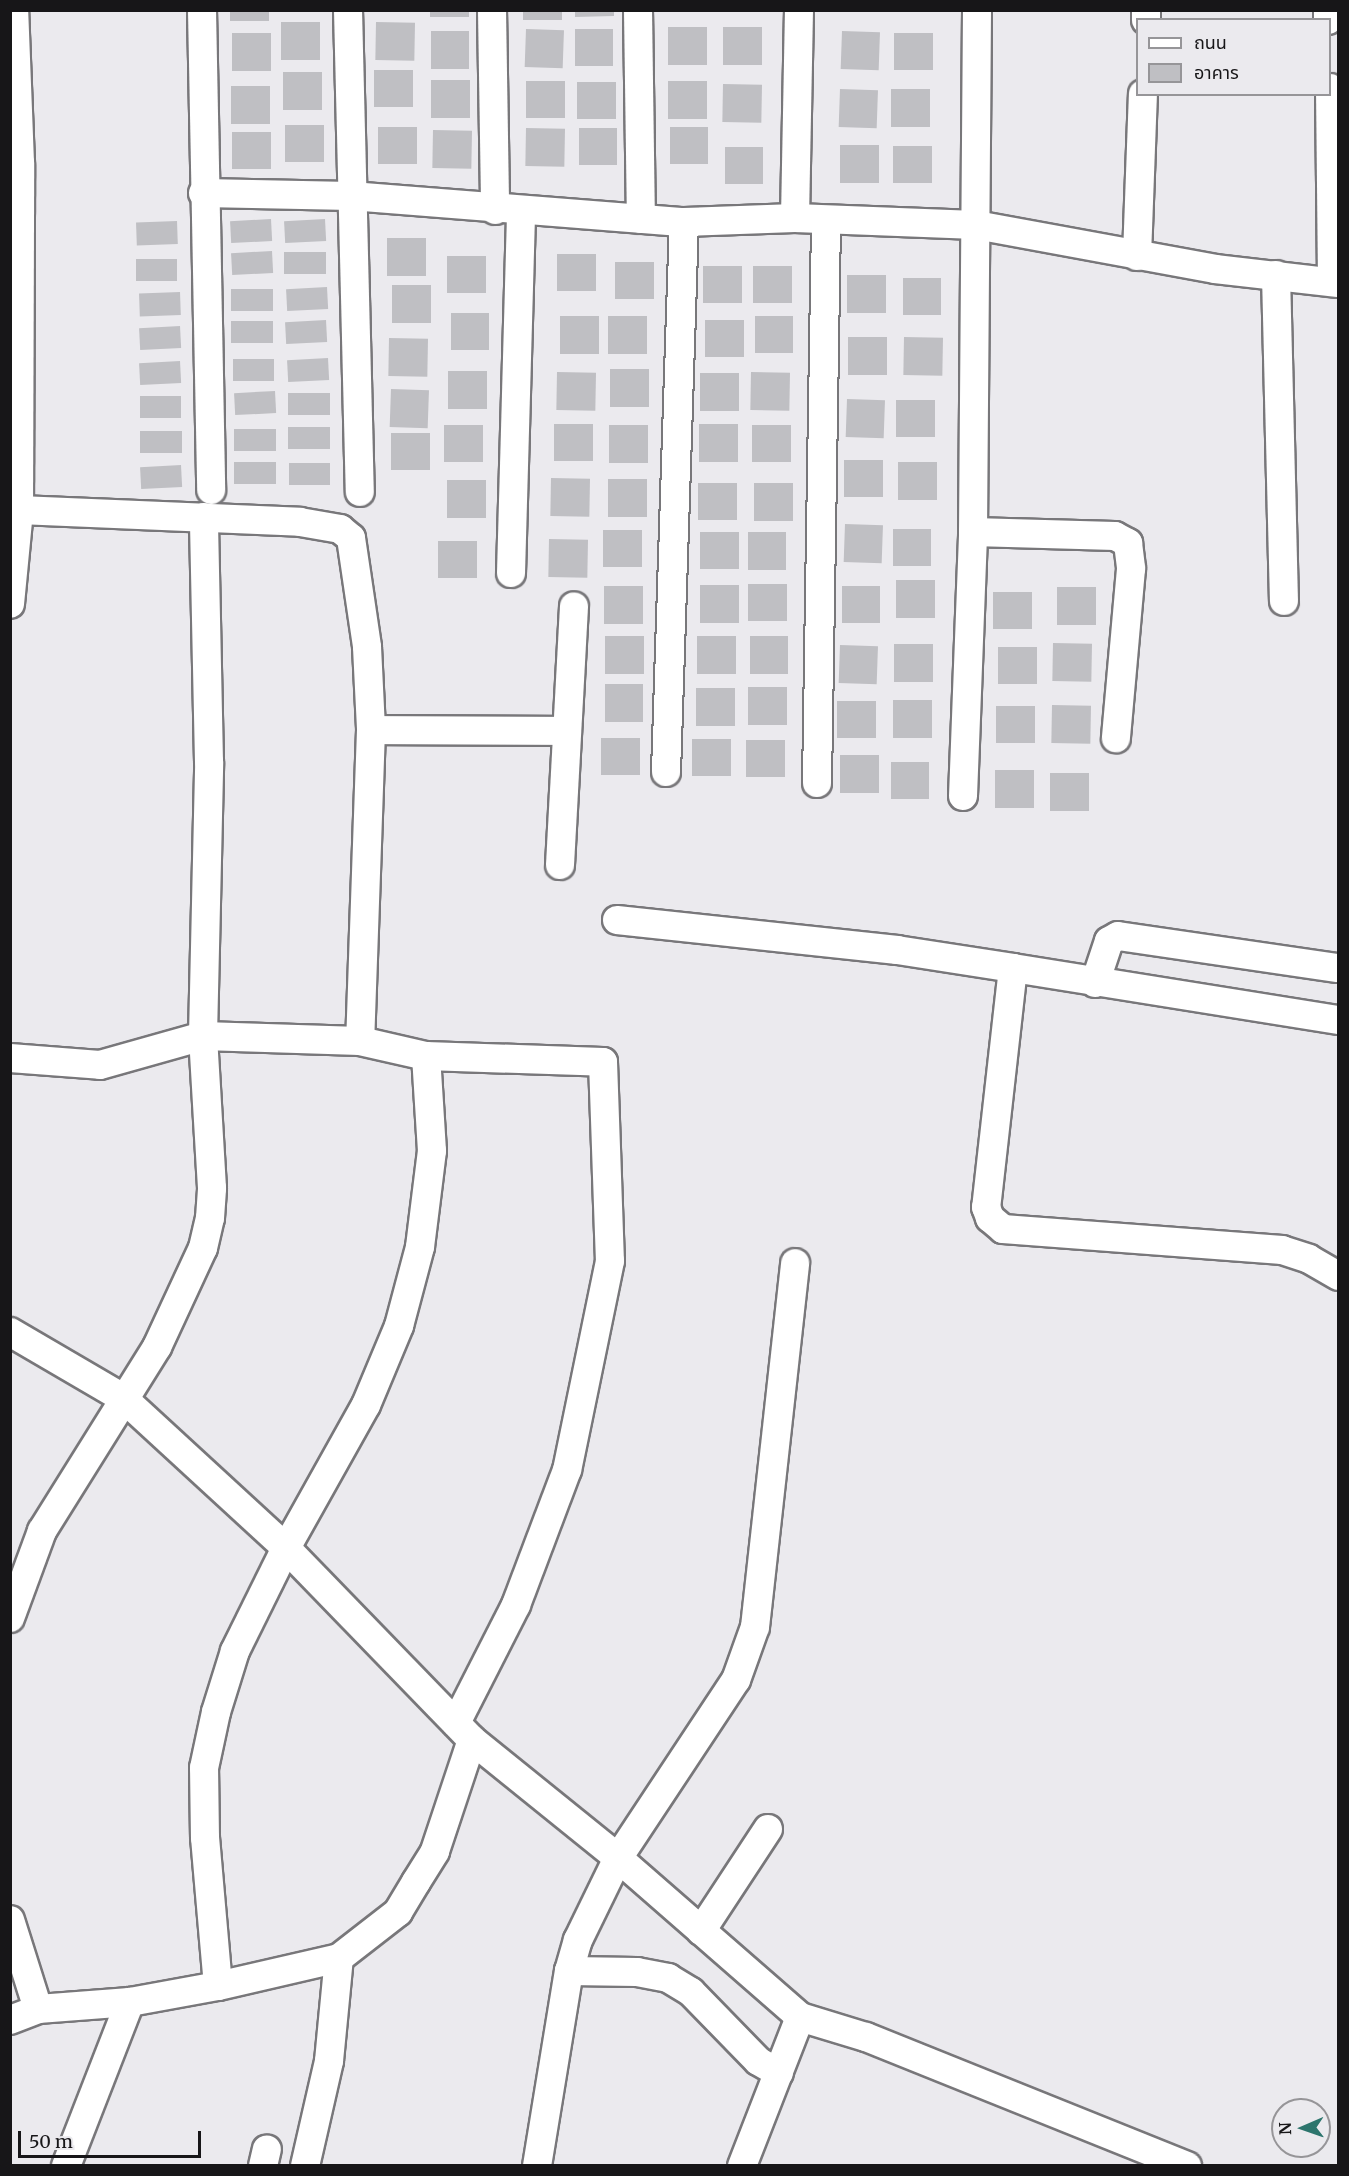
<!DOCTYPE html>
<meta charset="utf-8">
<style>
body{margin:0}
#map{position:relative;width:1349px;height:2176px;overflow:hidden;background:#ebeaee;font-family:Merriweather,"Noto Sans Thai",serif}
div>[style]{position:absolute}
[style*='--x']{left:calc(var(--x)*1px);top:calc(var(--y)*1px);width:calc(var(--w)*1px);rotate:calc(var(--a)*1deg)}
.building>*{inset:0;background:#bfbfc3;transform-origin:0 0}
.roads{filter:drop-shadow(2px 0 #78777a) drop-shadow(-2px 0 #78777a) drop-shadow(0 2px #78777a) drop-shadow(0 -2px #78777a)}
.minor>*{height:28px;margin:-14px;padding:0 14px;transform-origin:14px;border-radius:14px;background:#fff}
span{translate:-50% -50%;white-space:nowrap;text-align:center;line-height:1.15;-webkit-text-stroke:5px #ebeaee;paint-order:stroke}
.frame{position:absolute;inset:0;border:12px solid #171618;pointer-events:none}
.legend{position:absolute;left:1136px;top:18px;width:195px;height:78px;box-sizing:border-box;background:#ebeaee;border:2px solid #969598;margin:0;padding:8px 10px;list-style:none;font-size:18px;color:#171618}
.legend li{display:flex;align-items:center;gap:12px;height:30px}
.legend b{width:30px;border:2px solid #969598}
.north{position:absolute;left:1271px;top:2098px;width:60px;height:60px;box-sizing:border-box;background:#ebeaee;border:2px solid #969598;border-radius:50%;rotate:268deg;font-size:16px;font-weight:700;line-height:24px;text-align:center;color:#171618}
.north::after{content:'';display:block;margin:auto;width:21px;height:27px;background:#2d756d;clip-path:polygon(50% 0,100% 100%,50% 72%,0 100%)}
.scale{position:absolute;left:18px;top:2131px;width:183px;height:27px;box-sizing:border-box;border:3px solid #171618;border-top:0;padding-left:8px;font-size:18px;line-height:21px;white-space:nowrap;color:#171618;-webkit-text-stroke:4px #ebeaee;paint-order:stroke}
</style>
<div id="map">
<div class="building">
<i style="left:230px;top:10px;width:39px;height:11px"></i>
<i style="left:430px;top:10px;width:39px;height:7px"></i>
<i style="left:523px;top:10px;width:39px;height:10px"></i>
<i style="clip-path:polygon(575px 10px,614px 10px,614px 16px,575px 17px)"></i>
<i style="left:281px;top:22px;width:39px;height:38px"></i>
<i style="left:376px;top:22px;width:39px;height:38px;rotate:1deg"></i>
<i style="left:668px;top:27px;width:39px;height:38px"></i>
<i style="left:723px;top:27px;width:39px;height:38px"></i>
<i style="left:526px;top:29px;width:38px;height:38px;rotate:2deg"></i>
<i style="left:575px;top:29px;width:38px;height:37px"></i>
<i style="left:431px;top:31px;width:38px;height:38px"></i>
<i style="left:842px;top:31px;width:38px;height:38px;rotate:2deg"></i>
<i style="left:232px;top:33px;width:39px;height:38px"></i>
<i style="left:894px;top:33px;width:39px;height:37px"></i>
<i style="left:374px;top:70px;width:39px;height:37px"></i>
<i style="left:322px;top:72px;width:38px;height:39px;rotate:90deg"></i>
<i style="left:431px;top:80px;width:39px;height:38px"></i>
<i style="left:526px;top:81px;width:39px;height:37px"></i>
<i style="left:707px;top:81px;width:38px;height:39px;rotate:90deg"></i>
<i style="left:577px;top:82px;width:39px;height:37px"></i>
<i style="left:723px;top:84px;width:39px;height:38px;rotate:1deg"></i>
<i style="left:231px;top:86px;width:39px;height:38px"></i>
<i style="left:840px;top:89px;width:38px;height:38px;rotate:2deg"></i>
<i style="left:891px;top:89px;width:39px;height:38px"></i>
<i style="left:285px;top:125px;width:39px;height:37px"></i>
<i style="left:378px;top:127px;width:39px;height:37px"></i>
<i style="left:670px;top:127px;width:38px;height:37px"></i>
<i style="left:526px;top:128px;width:39px;height:38px;rotate:1deg"></i>
<i style="left:579px;top:128px;width:38px;height:37px"></i>
<i style="left:433px;top:130px;width:39px;height:38px;rotate:1deg"></i>
<i style="left:232px;top:132px;width:39px;height:37px"></i>
<i style="left:840px;top:145px;width:39px;height:38px"></i>
<i style="left:893px;top:146px;width:39px;height:37px"></i>
<i style="left:725px;top:147px;width:38px;height:37px"></i>
<i style="left:271px;top:219px;width:22px;height:41px;rotate:87deg"></i>
<i style="left:325px;top:219px;width:22px;height:41px;rotate:87deg"></i>
<i style="left:177px;top:221px;width:23px;height:41px;rotate:88deg"></i>
<i style="left:387px;top:238px;width:39px;height:38px"></i>
<i style="left:272px;top:251px;width:22px;height:41px;rotate:87deg"></i>
<i style="left:326px;top:252px;width:22px;height:42px;rotate:90deg"></i>
<i style="left:557px;top:254px;width:39px;height:37px"></i>
<i style="left:447px;top:256px;width:39px;height:37px"></i>
<i style="left:136px;top:259px;width:41px;height:22px"></i>
<i style="left:615px;top:262px;width:39px;height:37px"></i>
<i style="left:703px;top:266px;width:39px;height:37px"></i>
<i style="left:753px;top:266px;width:39px;height:37px"></i>
<i style="left:847px;top:275px;width:39px;height:38px"></i>
<i style="left:903px;top:278px;width:38px;height:37px"></i>
<i style="left:392px;top:285px;width:39px;height:38px"></i>
<i style="left:327px;top:287px;width:22px;height:41px;rotate:87deg"></i>
<i style="left:273px;top:289px;width:22px;height:42px;rotate:90deg"></i>
<i style="left:180px;top:292px;width:23px;height:41px;rotate:88deg"></i>
<i style="left:451px;top:313px;width:38px;height:37px"></i>
<i style="left:560px;top:316px;width:39px;height:38px"></i>
<i style="left:608px;top:316px;width:39px;height:38px"></i>
<i style="left:755px;top:316px;width:38px;height:37px"></i>
<i style="left:326px;top:320px;width:22px;height:41px;rotate:87deg"></i>
<i style="left:705px;top:320px;width:39px;height:37px"></i>
<i style="left:273px;top:321px;width:22px;height:42px;rotate:90deg"></i>
<i style="left:180px;top:326px;width:22px;height:41px;rotate:87deg"></i>
<i style="left:848px;top:337px;width:39px;height:38px"></i>
<i style="left:904px;top:337px;width:39px;height:38px;rotate:1deg"></i>
<i style="left:389px;top:338px;width:39px;height:38px;rotate:1deg"></i>
<i style="left:328px;top:358px;width:22px;height:41px;rotate:87deg"></i>
<i style="left:233px;top:359px;width:41px;height:22px"></i>
<i style="left:180px;top:361px;width:22px;height:41px;rotate:87deg"></i>
<i style="left:610px;top:369px;width:39px;height:38px"></i>
<i style="left:448px;top:371px;width:39px;height:38px"></i>
<i style="left:557px;top:372px;width:39px;height:38px;rotate:1deg"></i>
<i style="left:751px;top:372px;width:39px;height:38px;rotate:1deg"></i>
<i style="left:700px;top:373px;width:39px;height:38px"></i>
<i style="left:391px;top:389px;width:38px;height:38px;rotate:2deg"></i>
<i style="left:275px;top:391px;width:22px;height:41px;rotate:87deg"></i>
<i style="left:330px;top:393px;width:22px;height:42px;rotate:90deg"></i>
<i style="left:181px;top:396px;width:22px;height:41px;rotate:90deg"></i>
<i style="left:847px;top:399px;width:38px;height:38px;rotate:2deg"></i>
<i style="left:896px;top:400px;width:39px;height:37px"></i>
<i style="left:554px;top:424px;width:39px;height:37px"></i>
<i style="left:699px;top:424px;width:39px;height:38px"></i>
<i style="left:444px;top:425px;width:39px;height:37px"></i>
<i style="left:609px;top:425px;width:39px;height:38px"></i>
<i style="left:752px;top:425px;width:39px;height:37px"></i>
<i style="left:330px;top:427px;width:22px;height:42px;rotate:90deg"></i>
<i style="left:276px;top:429px;width:22px;height:42px;rotate:90deg"></i>
<i style="left:182px;top:431px;width:22px;height:42px;rotate:90deg"></i>
<i style="left:391px;top:433px;width:39px;height:37px"></i>
<i style="left:844px;top:460px;width:39px;height:37px"></i>
<i style="left:234px;top:462px;width:42px;height:22px"></i>
<i style="left:898px;top:462px;width:39px;height:38px"></i>
<i style="left:289px;top:463px;width:41px;height:22px"></i>
<i style="left:181px;top:465px;width:22px;height:41px;rotate:87deg"></i>
<i style="left:551px;top:478px;width:39px;height:38px;rotate:1deg"></i>
<i style="left:608px;top:479px;width:39px;height:38px"></i>
<i style="left:447px;top:480px;width:39px;height:38px"></i>
<i style="left:698px;top:483px;width:39px;height:37px"></i>
<i style="left:793px;top:483px;width:38px;height:39px;rotate:90deg"></i>
<i style="left:845px;top:524px;width:38px;height:38px;rotate:2deg"></i>
<i style="left:893px;top:529px;width:38px;height:37px"></i>
<i style="left:603px;top:530px;width:39px;height:37px"></i>
<i style="left:700px;top:532px;width:39px;height:37px"></i>
<i style="left:748px;top:532px;width:38px;height:38px"></i>
<i style="left:549px;top:539px;width:39px;height:38px;rotate:1deg"></i>
<i style="left:438px;top:541px;width:39px;height:37px"></i>
<i style="left:896px;top:580px;width:39px;height:38px"></i>
<i style="left:748px;top:584px;width:39px;height:37px"></i>
<i style="left:700px;top:585px;width:39px;height:38px"></i>
<i style="left:604px;top:586px;width:39px;height:38px"></i>
<i style="left:842px;top:586px;width:38px;height:37px"></i>
<i style="left:1057px;top:587px;width:39px;height:38px"></i>
<i style="left:993px;top:592px;width:39px;height:37px"></i>
<i style="left:605px;top:636px;width:39px;height:38px"></i>
<i style="left:697px;top:636px;width:39px;height:38px"></i>
<i style="left:750px;top:636px;width:38px;height:38px"></i>
<i style="left:1053px;top:643px;width:39px;height:38px;rotate:1deg"></i>
<i style="left:894px;top:644px;width:39px;height:38px"></i>
<i style="left:840px;top:645px;width:38px;height:38px;rotate:2deg"></i>
<i style="left:998px;top:647px;width:39px;height:37px"></i>
<i style="left:605px;top:684px;width:38px;height:38px"></i>
<i style="left:787px;top:687px;width:38px;height:39px;rotate:90deg"></i>
<i style="left:735px;top:688px;width:38px;height:39px;rotate:90deg"></i>
<i style="left:893px;top:700px;width:39px;height:38px"></i>
<i style="left:837px;top:701px;width:39px;height:37px"></i>
<i style="left:1052px;top:705px;width:39px;height:38px;rotate:1deg"></i>
<i style="left:996px;top:706px;width:39px;height:37px"></i>
<i style="left:601px;top:738px;width:39px;height:37px"></i>
<i style="left:692px;top:739px;width:39px;height:37px"></i>
<i style="left:746px;top:740px;width:39px;height:37px"></i>
<i style="left:840px;top:755px;width:39px;height:38px"></i>
<i style="left:891px;top:762px;width:38px;height:37px"></i>
<i style="left:995px;top:770px;width:39px;height:38px"></i>
<i style="left:1050px;top:773px;width:39px;height:38px"></i>
</div>
<div class="roads">
<div class="minor">
<i style="--x:202;--y:10;--w:480;--a:88.9"></i>
<i style="--x:348;--y:10;--w:482;--a:88.6"></i>
<i style="--x:492;--y:10;--w:200;--a:89.1"></i>
<i style="--x:638;--y:10;--w:209;--a:89.2"></i>
<i style="--x:1328;--y:10;--w:10;--a:90"></i>
<i style="--x:1146;--y:20;--w:10;--a:-90"></i>
<i style="--x:1330;--y:88;--w:194;--a:89.4"></i>
<i style="--x:203;--y:193;--w:148;--a:1.2"></i>
<i style="--x:351;--y:196;--w:334;--a:4.5"></i>
<i style="--x:684;--y:222;--w:111;--a:-2.1"></i>
<i style="--x:795;--y:218;--w:181;--a:2.2"></i>
<i style="--x:976;--y:225;--w:243;--a:10.4"></i>
<i style="--x:1215;--y:269;--w:124;--a:6.5"></i>
<i style="--x:795;--y:218;--w:208;--a:-88.9"></i>
<i style="--x:1137;--y:256;--w:162;--a:-87.9"></i>
<i style="--x:1276;--y:275;--w:326;--a:88.6"></i>
<i style="--x:19;--y:510;--w:281;--a:2.4"></i>
<i style="--x:300;--y:522;--w:41;--a:9.9"></i>
<i style="--x:340;--y:529;--w:14;--a:39"></i>
<i style="--x:351;--y:538;--w:110;--a:81.6"></i>
<i style="--x:367;--y:647;--w:83;--a:87.2"></i>
<i style="--x:371;--y:730;--w:311;--a:92"></i>
<i style="--x:973;--y:532;--w:142;--a:1.6"></i>
<i style="--x:1115;--y:536;--w:15;--a:28"></i>
<i style="--x:1128;--y:543;--w:26;--a:83"></i>
<i style="--x:1131;--y:569;--w:170;--a:95.1"></i>
<i style="--x:511;--y:573;--w:363;--a:-88.4"></i>
<i style="--x:10;--y:604;--w:94;--a:-84.5"></i>
<i style="--x:19;--y:510;--w:347;--a:-89.8"></i>
<i style="--x:20;--y:163;--w:153;--a:-92.2"></i>
<i style="--x:371;--y:730;--w:196;--a:0.3"></i>
<i style="--x:666;--y:772;--w:550;--a:-88.13"></i>
<i style="--x:817;--y:783;--w:563;--a:-89.08"></i>
<i style="--x:963;--y:796;--w:264;--a:-87.8"></i>
<i style="--x:973;--y:532;--w:522;--a:-89.56"></i>
<i style="--x:560;--y:865;--w:259;--a:-86.9"></i>
<i style="--x:617;--y:920;--w:282;--a:6.1"></i>
<i style="--x:897;--y:950;--w:117;--a:8.8"></i>
<i style="--x:1095;--y:983;--w:44;--a:-71.6"></i>
<i style="--x:1109;--y:941;--w:10;--a:-29"></i>
<i style="--x:1118;--y:936;--w:222;--a:8.3"></i>
<i style="--x:1338;--y:1020;--w:329;--a:-170.9"></i>
<i style="--x:1013;--y:968;--w:241;--a:96.4"></i>
<i style="--x:986;--y:1207;--w:12;--a:70"></i>
<i style="--x:990;--y:1218;--w:17;--a:40"></i>
<i style="--x:1003;--y:1229;--w:280;--a:4.3"></i>
<i style="--x:1282;--y:1250;--w:28;--a:18"></i>
<i style="--x:1309;--y:1259;--w:34;--a:30"></i>
<i style="--x:10;--y:1058;--w:90;--a:4.4"></i>
<i style="--x:100;--y:1065;--w:107;--a:-15.7"></i>
<i style="--x:203;--y:1036;--w:157;--a:1.8"></i>
<i style="--x:360;--y:1041;--w:68;--a:12.8"></i>
<i style="--x:426;--y:1056;--w:177;--a:1.9"></i>
<i style="--x:603;--y:1062;--w:199;--a:88"></i>
<i style="--x:610;--y:1261;--w:213;--a:101.6"></i>
<i style="--x:567;--y:1470;--w:144;--a:110.7"></i>
<i style="--x:516;--y:1605;--w:132;--a:117"></i>
<i style="--x:10;--y:1332;--w:131;--a:30.3"></i>
<i style="--x:123;--y:1398;--w:222;--a:42.6"></i>
<i style="--x:286;--y:1548;--w:267;--a:45.9"></i>
<i style="--x:472;--y:1740;--w:188;--a:38.9"></i>
<i style="--x:618;--y:1858;--w:242;--a:41.1"></i>
<i style="--x:800;--y:2017;--w:69;--a:16.9"></i>
<i style="--x:866;--y:2037;--w:346;--a:21.9"></i>
<i style="--x:10;--y:1618;--w:93;--a:-69.8"></i>
<i style="--x:42;--y:1531;--w:217;--a:-58"></i>
<i style="--x:157;--y:1347;--w:109;--a:-65.1"></i>
<i style="--x:203;--y:1248;--w:31;--a:-77"></i>
<i style="--x:210;--y:1218;--w:30;--a:-86"></i>
<i style="--x:212;--y:1188;--w:152;--a:-93.4"></i>
<i style="--x:203;--y:1036;--w:274;--a:-88.7"></i>
<i style="--x:209;--y:762;--w:245;--a:-91.2"></i>
<i style="--x:10;--y:1920;--w:93;--a:72.5"></i>
<i style="--x:701;--y:1931;--w:122;--a:-56.7"></i>
<i style="--x:569;--y:1971;--w:68;--a:0.8"></i>
<i style="--x:637;--y:1972;--w:32;--a:11"></i>
<i style="--x:668;--y:1978;--w:27;--a:31"></i>
<i style="--x:691;--y:1992;--w:96;--a:45.8"></i>
<i style="--x:758;--y:2061;--w:24;--a:30"></i>
<i style="--x:218;--y:1986;--w:149;--a:-95"></i>
<i style="--x:205;--y:1838;--w:70;--a:-90.8"></i>
<i style="--x:204;--y:1768;--w:57;--a:-77.9"></i>
<i style="--x:216;--y:1712;--w:64;--a:-72.7"></i>
<i style="--x:235;--y:1651;--w:115;--a:-63.7"></i>
<i style="--x:286;--y:1548;--w:164;--a:-60.8"></i>
<i style="--x:366;--y:1405;--w:86;--a:-67.3"></i>
<i style="--x:399;--y:1326;--w:82;--a:-75.1"></i>
<i style="--x:420;--y:1247;--w:97;--a:-82.9"></i>
<i style="--x:432;--y:1151;--w:95;--a:-93.6"></i>
<i style="--x:10;--y:2020;--w:30;--a:-21"></i>
<i style="--x:38;--y:2009;--w:92;--a:-4.4"></i>
<i style="--x:130;--y:2002;--w:89;--a:-10.3"></i>
<i style="--x:218;--y:1986;--w:124;--a:-13"></i>
<i style="--x:66;--y:2166;--w:176;--a:-68.7"></i>
<i style="--x:263;--y:2166;--w:17;--a:-77"></i>
<i style="--x:305;--y:2166;--w:108;--a:-77.1"></i>
<i style="--x:329;--y:2061;--w:103;--a:-84.5"></i>
<i style="--x:339;--y:1958;--w:75;--a:-37.9"></i>
<i style="--x:398;--y:1912;--w:35;--a:-59"></i>
<i style="--x:416;--y:1882;--w:36;--a:-58"></i>
<i style="--x:435;--y:1851;--w:117;--a:-71.6"></i>
<i style="--x:537;--y:2166;--w:198;--a:-80.7"></i>
<i style="--x:569;--y:1971;--w:32;--a:-74"></i>
<i style="--x:578;--y:1940;--w:91;--a:-64"></i>
<i style="--x:618;--y:1858;--w:214;--a:-56.5"></i>
<i style="--x:736;--y:1680;--w:56;--a:-70.3"></i>
<i style="--x:755;--y:1627;--w:366;--a:-83.7"></i>
<i style="--x:742;--y:2166;--w:160;--a:-68.7"></i>
</div>
</div>
<div class="frame"></div>
<ul class="legend">
<li><b style="height:8px;background:#fff"></b>ถนน</li>
<li><b style="height:16px;background:#bfbfc3"></b>อาคาร</li>
</ul>
<div class="north">N</div>
<div class="scale">50 m</div>
</div>
